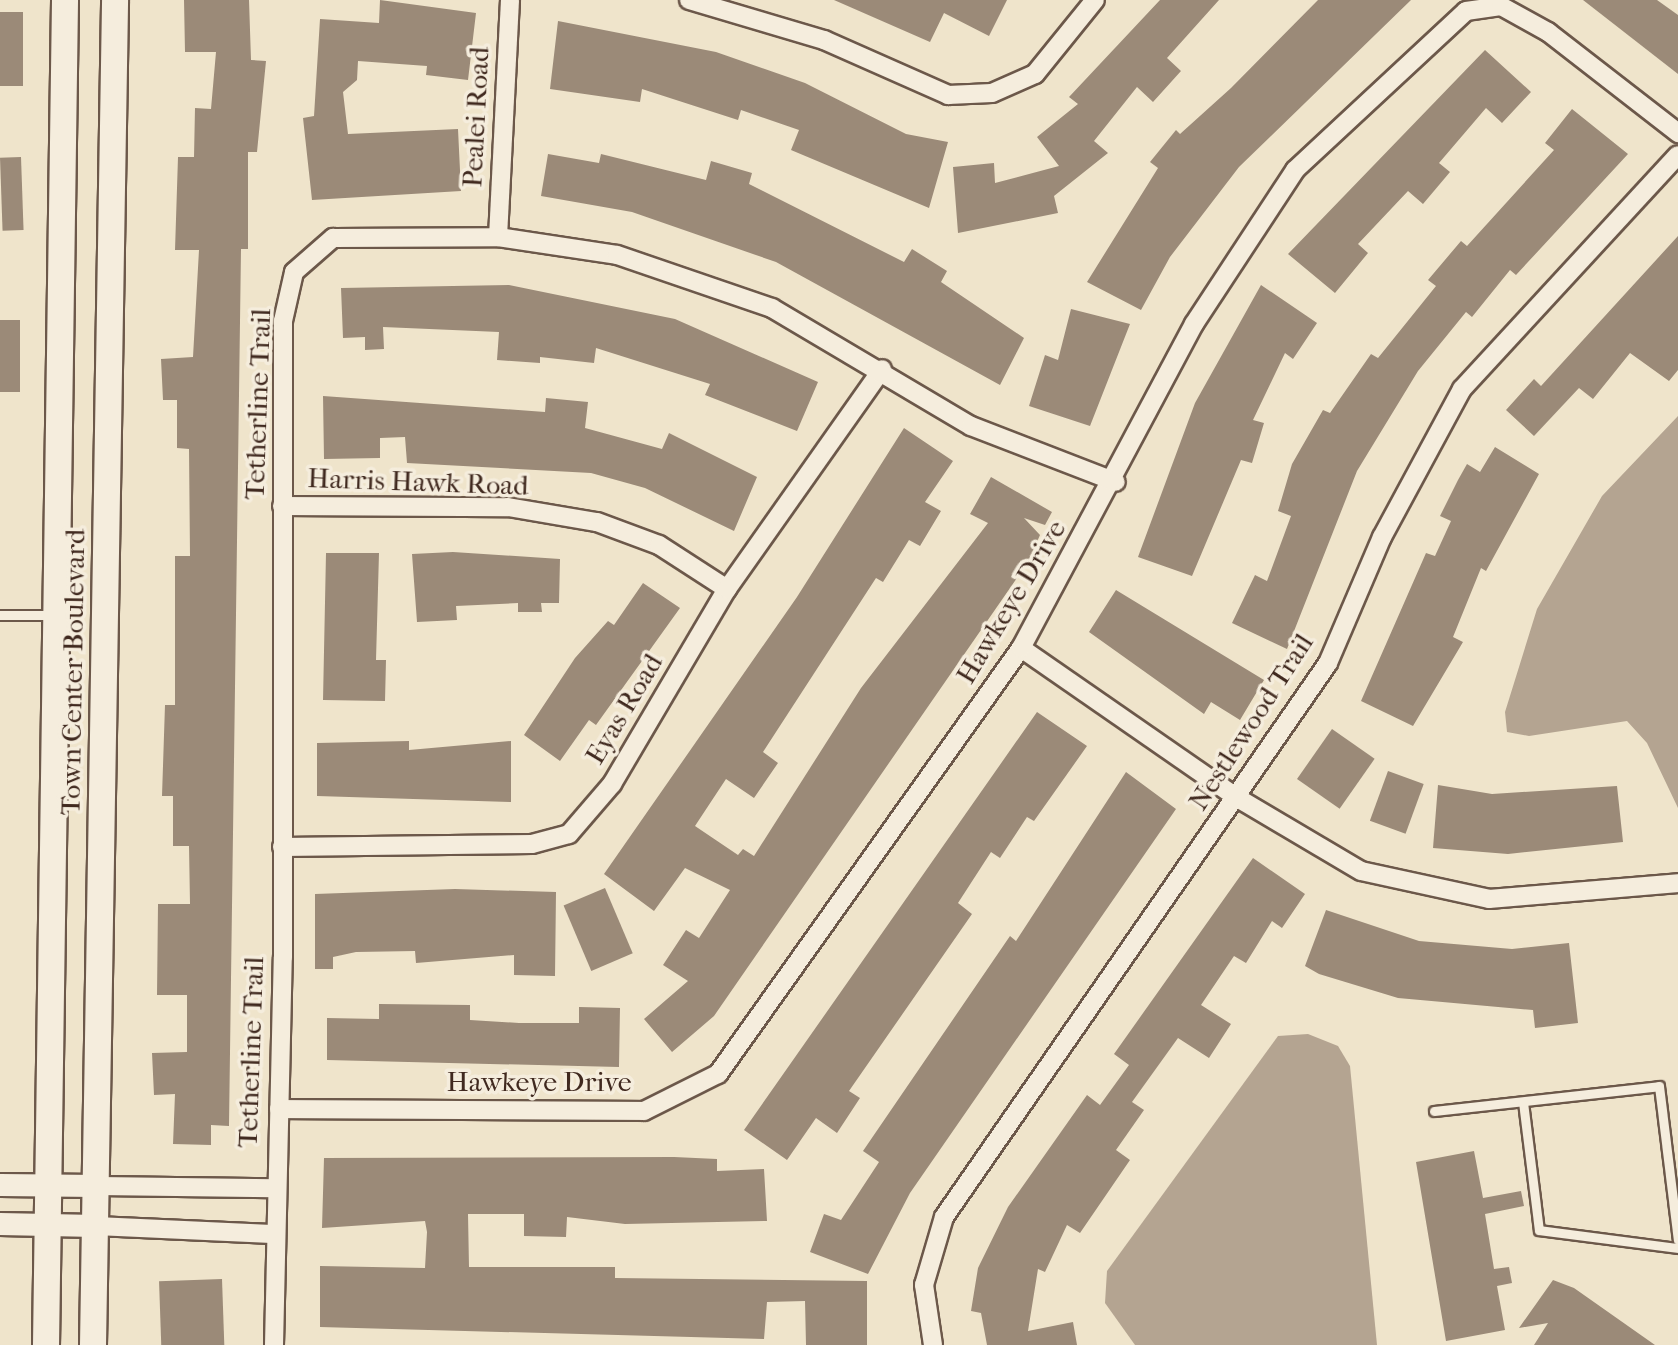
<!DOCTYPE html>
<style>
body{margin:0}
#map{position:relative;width:1678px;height:1345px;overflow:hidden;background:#efe4cb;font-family:"IM FELL French Canon",serif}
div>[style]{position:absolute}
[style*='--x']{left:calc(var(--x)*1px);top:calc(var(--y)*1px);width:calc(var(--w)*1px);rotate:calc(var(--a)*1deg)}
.water>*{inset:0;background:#b4a491}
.building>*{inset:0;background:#9b8a78;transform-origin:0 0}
.roads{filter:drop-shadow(2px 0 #6c584a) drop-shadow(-2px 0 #6c584a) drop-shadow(0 2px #6c584a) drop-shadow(0 -2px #6c584a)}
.service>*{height:9px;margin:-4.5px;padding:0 4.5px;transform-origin:4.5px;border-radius:4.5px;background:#f5eddd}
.minor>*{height:18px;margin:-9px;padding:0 9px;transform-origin:9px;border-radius:9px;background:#f5eddd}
.tertiary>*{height:22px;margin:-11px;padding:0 11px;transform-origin:11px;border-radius:11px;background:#f5eddd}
.secondary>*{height:26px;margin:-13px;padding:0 13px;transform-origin:13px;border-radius:13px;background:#f5eddd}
span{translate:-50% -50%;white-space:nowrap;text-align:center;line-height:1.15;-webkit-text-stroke:7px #f5eddd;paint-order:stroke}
.street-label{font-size:28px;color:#40291f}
</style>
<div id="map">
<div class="water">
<i style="clip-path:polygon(1678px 416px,1678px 808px,1647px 743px,1627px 721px,1529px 736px,1507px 732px,1505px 712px,1537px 609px,1602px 496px)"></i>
<i style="clip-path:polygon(1308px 1034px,1338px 1046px,1350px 1066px,1377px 1345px,1135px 1345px,1105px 1303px,1107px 1271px,1278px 1036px)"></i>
</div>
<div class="building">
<i style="clip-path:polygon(184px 0,249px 0,251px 60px,266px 61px,257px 152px,248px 152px,248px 249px,241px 249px,229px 1126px,211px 1125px,211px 1145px,173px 1144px,175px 1094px,154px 1095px,152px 1053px,187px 1052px,187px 995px,157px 995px,158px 904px,190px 904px,189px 846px,173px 846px,173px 796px,162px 796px,165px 705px,175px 705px,175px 556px,190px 556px,189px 449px,177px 448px,177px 400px,163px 400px,161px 359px,193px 357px,199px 250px,175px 250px,178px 157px,194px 157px,195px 108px,211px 109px,216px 52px,185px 52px)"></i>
<i style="clip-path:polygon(380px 0,476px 13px,468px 80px,426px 75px,427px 66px,358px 61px,357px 80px,343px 92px,348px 134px,458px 129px,461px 191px,312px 200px,303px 118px,314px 116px,320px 19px,379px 23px)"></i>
<i style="clip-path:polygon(834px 0,1007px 0,989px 36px,944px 13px,930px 42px)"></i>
<i style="clip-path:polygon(1160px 0,1219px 0,1167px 58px,1181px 71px,1153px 102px,1137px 87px,1094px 141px,1108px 153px,1054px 196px,1058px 213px,958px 233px,953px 167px,994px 163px,995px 183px,1059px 166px,1037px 137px,1078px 104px,1069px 97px)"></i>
<i style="clip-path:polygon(1318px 0,1411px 0,1239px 167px,1170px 257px,1141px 310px,1087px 282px,1158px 168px,1150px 162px,1176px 130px,1180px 134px,1231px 88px)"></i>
<i style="clip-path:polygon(1583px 0,1657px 0,1678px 15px,1678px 74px)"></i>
<i style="left:0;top:12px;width:23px;height:74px"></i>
<i style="clip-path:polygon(558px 21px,716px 52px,805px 83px,906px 134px,948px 142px,929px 208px,791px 150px,799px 130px,741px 110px,738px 120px,642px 89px,640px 102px,550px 89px)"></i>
<i style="clip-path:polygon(1485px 50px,1531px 92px,1502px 123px,1486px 108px,1439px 163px,1450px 172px,1423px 204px,1408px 191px,1358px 244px,1368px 253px,1335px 293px,1288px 254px)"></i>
<i style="clip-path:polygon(1572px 109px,1628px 154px,1516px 275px,1510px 270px,1472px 317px,1466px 312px,1418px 371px,1357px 471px,1287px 649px,1232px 623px,1255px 575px,1267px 581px,1291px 516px,1278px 511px,1292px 464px,1323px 410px,1330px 413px,1371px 354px,1378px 358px,1436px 286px,1428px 280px,1461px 241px,1467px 246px,1554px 150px,1545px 143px)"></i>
<i style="clip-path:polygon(548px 154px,599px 163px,601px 154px,706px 180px,711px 161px,752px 173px,749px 184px,904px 262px,912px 249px,947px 271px,941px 282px,1024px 338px,1000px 385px,776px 262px,632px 212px,541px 196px)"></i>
<i style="left:21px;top:157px;width:73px;height:21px;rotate:88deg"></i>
<i style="clip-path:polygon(1678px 236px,1678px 370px,1669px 381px,1630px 353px,1593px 399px,1579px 388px,1534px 436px,1506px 410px,1534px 379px,1541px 386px)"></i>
<i style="clip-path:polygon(509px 285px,675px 319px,818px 382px,797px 431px,705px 395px,710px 384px,596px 348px,594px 363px,540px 357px,540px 363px,497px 360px,499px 332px,383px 327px,384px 349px,365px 350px,365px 337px,343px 338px,341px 288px)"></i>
<i style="clip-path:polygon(1261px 285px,1317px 323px,1293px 359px,1285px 353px,1253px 420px,1264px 423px,1252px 463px,1241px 460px,1192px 576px,1138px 557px,1195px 403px)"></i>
<i style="clip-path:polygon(1071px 309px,1130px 324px,1090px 426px,1029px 406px,1045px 355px,1058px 360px)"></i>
<i style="left:0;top:320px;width:20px;height:72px"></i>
<i style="clip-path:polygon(323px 396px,545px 412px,546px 398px,588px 402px,585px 428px,662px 449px,669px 433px,757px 477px,734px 531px,645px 488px,591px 473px,407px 463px,405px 437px,380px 438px,380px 458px,324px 459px)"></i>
<i style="clip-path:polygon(904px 428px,953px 461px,925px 502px,941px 511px,920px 546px,909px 540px,883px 582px,876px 578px,763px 752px,778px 763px,754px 798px,726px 779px,695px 826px,738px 855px,743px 849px,754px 856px,861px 688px,988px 523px,970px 514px,991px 477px,1052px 512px,1045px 525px,1024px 518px,1040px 535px,1028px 562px,714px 1016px,672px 1052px,644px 1019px,688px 981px,663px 965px,686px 930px,699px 938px,730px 890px,685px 868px,654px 911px,604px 874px,797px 597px)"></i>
<i style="clip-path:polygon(1495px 447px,1539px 474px,1486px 571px,1481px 568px,1453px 637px,1463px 642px,1413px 726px,1361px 701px,1426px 553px,1435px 556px,1451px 521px,1440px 516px,1458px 480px,1467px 464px,1480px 472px)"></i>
<i style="clip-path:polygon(453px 552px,560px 559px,559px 603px,541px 603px,542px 612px,518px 612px,518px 603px,456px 606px,457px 620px,417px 622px,412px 554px)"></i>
<i style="clip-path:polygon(326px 553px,379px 553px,376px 660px,386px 660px,385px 701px,323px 700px)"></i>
<i style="clip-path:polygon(643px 583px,680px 608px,596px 725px,589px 720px,560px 761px,524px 735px,575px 658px,608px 621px,614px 625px)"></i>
<i style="clip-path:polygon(1116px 590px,1264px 680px,1240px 720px,1211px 702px,1204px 714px,1089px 632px)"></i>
<i style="clip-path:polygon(1037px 712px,1087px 746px,1034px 821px,1027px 817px,1000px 858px,991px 852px,958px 903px,972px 914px,849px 1091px,860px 1098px,837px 1133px,816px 1118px,787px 1160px,744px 1130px)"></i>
<i style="left:1332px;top:729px;width:52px;height:61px;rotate:35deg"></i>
<i style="clip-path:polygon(409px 741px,409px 750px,511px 741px,511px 802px,317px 796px,317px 743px)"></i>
<i style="left:1388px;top:771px;width:38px;height:53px;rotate:20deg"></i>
<i style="clip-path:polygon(1126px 772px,1176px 809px,910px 1193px,868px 1274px,810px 1252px,824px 1214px,841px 1220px,879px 1162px,863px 1151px,1010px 936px,1016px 941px)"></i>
<i style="clip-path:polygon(1438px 785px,1492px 794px,1617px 786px,1623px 842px,1508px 854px,1433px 848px)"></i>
<i style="clip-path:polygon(1253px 858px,1305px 894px,1282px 928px,1272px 921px,1246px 963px,1234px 956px,1201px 1005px,1231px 1024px,1209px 1058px,1178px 1038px,1132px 1102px,1144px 1110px,1116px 1150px,1130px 1160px,1080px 1233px,1067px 1225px,1045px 1272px,1038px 1269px,1028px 1331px,1073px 1322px,1077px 1345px,987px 1345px,981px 1313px,971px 1311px,978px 1268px,1008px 1207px,1087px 1095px,1100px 1105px,1129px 1065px,1114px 1054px)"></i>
<i style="left:605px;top:888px;width:71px;height:45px;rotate:67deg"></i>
<i style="clip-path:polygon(455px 889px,556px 892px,555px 976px,514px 975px,514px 955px,416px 963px,415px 951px,356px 952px,333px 957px,333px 969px,315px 969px,315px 894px)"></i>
<i style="clip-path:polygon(1326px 910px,1419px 941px,1512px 949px,1569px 943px,1578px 1023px,1535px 1028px,1533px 1010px,1398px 998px,1319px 974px,1305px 966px)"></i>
<i style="clip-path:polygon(379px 1004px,470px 1005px,470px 1020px,519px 1023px,579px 1023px,579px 1007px,620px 1008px,619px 1067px,327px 1060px,327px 1018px,379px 1019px)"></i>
<i style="clip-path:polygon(1474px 1151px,1483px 1198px,1521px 1191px,1524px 1206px,1485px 1214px,1494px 1269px,1509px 1267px,1512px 1283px,1497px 1286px,1505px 1330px,1446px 1341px,1416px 1162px)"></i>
<i style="clip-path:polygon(674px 1157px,717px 1159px,717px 1171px,764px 1169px,767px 1221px,625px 1224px,567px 1217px,566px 1237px,524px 1236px,524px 1214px,468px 1214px,469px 1267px,615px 1267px,615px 1278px,867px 1281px,867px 1345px,806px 1345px,805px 1301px,767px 1302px,764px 1339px,320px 1327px,320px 1266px,425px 1268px,427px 1232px,425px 1221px,322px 1228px,324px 1158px)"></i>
<i style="left:222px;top:1279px;width:66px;height:63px;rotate:88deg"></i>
<i style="clip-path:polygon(1553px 1280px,1574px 1288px,1655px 1345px,1534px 1345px,1548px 1323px,1519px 1328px)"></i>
</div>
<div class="roads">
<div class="service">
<i style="--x:0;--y:615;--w:53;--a:0"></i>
<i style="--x:1523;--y:1102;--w:129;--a:82.9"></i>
<i style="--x:1539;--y:1230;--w:140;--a:7.4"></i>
<i style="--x:1434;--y:1111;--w:226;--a:-6.3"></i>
<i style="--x:1659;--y:1086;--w:155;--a:83"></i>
</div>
<div class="minor">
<i style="--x:689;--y:0;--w:141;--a:16.5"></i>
<i style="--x:824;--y:40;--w:136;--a:23.9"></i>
<i style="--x:948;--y:95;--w:44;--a:-2.6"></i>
<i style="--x:992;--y:93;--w:47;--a:-23.8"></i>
<i style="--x:1035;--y:74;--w:95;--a:-51"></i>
<i style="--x:498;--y:237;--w:237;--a:-87.1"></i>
<i style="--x:282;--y:506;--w:226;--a:0.3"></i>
<i style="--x:508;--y:507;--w:90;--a:9.6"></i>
<i style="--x:597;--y:522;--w:66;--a:20.4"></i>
<i style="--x:659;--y:545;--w:81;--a:32.9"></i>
<i style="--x:1021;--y:648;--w:262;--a:34.7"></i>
<i style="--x:1236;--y:797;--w:145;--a:30.6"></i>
<i style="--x:1361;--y:871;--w:131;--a:12.3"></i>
<i style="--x:1489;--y:899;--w:190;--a:-4.8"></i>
<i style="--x:282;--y:847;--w:250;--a:-0.7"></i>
<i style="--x:532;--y:844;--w:38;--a:-15"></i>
<i style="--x:569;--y:834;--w:66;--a:-49.3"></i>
<i style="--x:612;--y:784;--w:226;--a:-59.5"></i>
<i style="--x:727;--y:589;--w:269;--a:-54.8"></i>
<i style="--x:279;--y:1109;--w:365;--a:0.3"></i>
<i style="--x:644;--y:1111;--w:83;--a:-26.6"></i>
<i style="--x:718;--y:1074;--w:523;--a:-54.58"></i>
<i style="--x:1021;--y:648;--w:367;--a:-61.9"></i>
<i style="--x:1194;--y:324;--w:184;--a:-56.7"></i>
<i style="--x:1295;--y:170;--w:233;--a:-42.9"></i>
<i style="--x:1466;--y:11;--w:35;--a:-8"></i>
<i style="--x:1501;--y:6;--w:54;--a:29"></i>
<i style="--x:1548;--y:32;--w:165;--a:37.8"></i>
<i style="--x:98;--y:1186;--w:176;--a:0.7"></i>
<i style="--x:96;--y:1226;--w:176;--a:2.6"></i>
<i style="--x:274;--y:1345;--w:388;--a:-88.7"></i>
<i style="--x:283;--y:957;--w:636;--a:-90"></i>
<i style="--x:283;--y:321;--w:50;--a:-77.3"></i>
<i style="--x:294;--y:272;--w:52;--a:-41.1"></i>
<i style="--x:333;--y:238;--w:165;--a:-0.3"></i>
<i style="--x:498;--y:237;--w:120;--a:8.6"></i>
<i style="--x:617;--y:255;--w:164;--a:18.9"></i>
<i style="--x:772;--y:308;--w:231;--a:30.7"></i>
<i style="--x:971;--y:426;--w:155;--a:21.1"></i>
<i style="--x:933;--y:1345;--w:61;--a:-98.5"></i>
<i style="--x:924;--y:1285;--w:71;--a:-73.6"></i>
<i style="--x:944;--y:1217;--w:674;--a:-55.27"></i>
<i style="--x:1328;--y:663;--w:137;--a:-66.8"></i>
<i style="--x:1382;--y:537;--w:168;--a:-61.6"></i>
<i style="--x:1462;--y:389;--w:318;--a:-47.3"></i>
</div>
<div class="tertiary">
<i style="--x:0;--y:1185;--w:98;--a:0.6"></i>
<i style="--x:0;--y:1224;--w:96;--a:1.2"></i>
</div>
<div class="secondary">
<i style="--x:46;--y:1345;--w:1345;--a:-89.19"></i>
<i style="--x:93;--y:1345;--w:1345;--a:-89.06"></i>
</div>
</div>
<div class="street-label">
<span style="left:476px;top:117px;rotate:-87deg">Pealei Road</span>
<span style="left:258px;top:404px;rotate:-88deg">Tetherline Trail</span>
<span style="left:418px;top:482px;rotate:2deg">Harris Hawk Road</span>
<span style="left:1011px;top:602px;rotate:-59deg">Hawkeye Drive</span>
<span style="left:73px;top:672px;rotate:-89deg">Town Center Boulevard</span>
<span style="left:624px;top:709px;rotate:-59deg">Eyas Road</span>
<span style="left:1251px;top:722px;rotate:-57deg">Nestlewood Trail</span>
<span style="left:251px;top:1052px;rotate:-88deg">Tetherline Trail</span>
<span style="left:539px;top:1082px">Hawkeye Drive</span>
</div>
</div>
